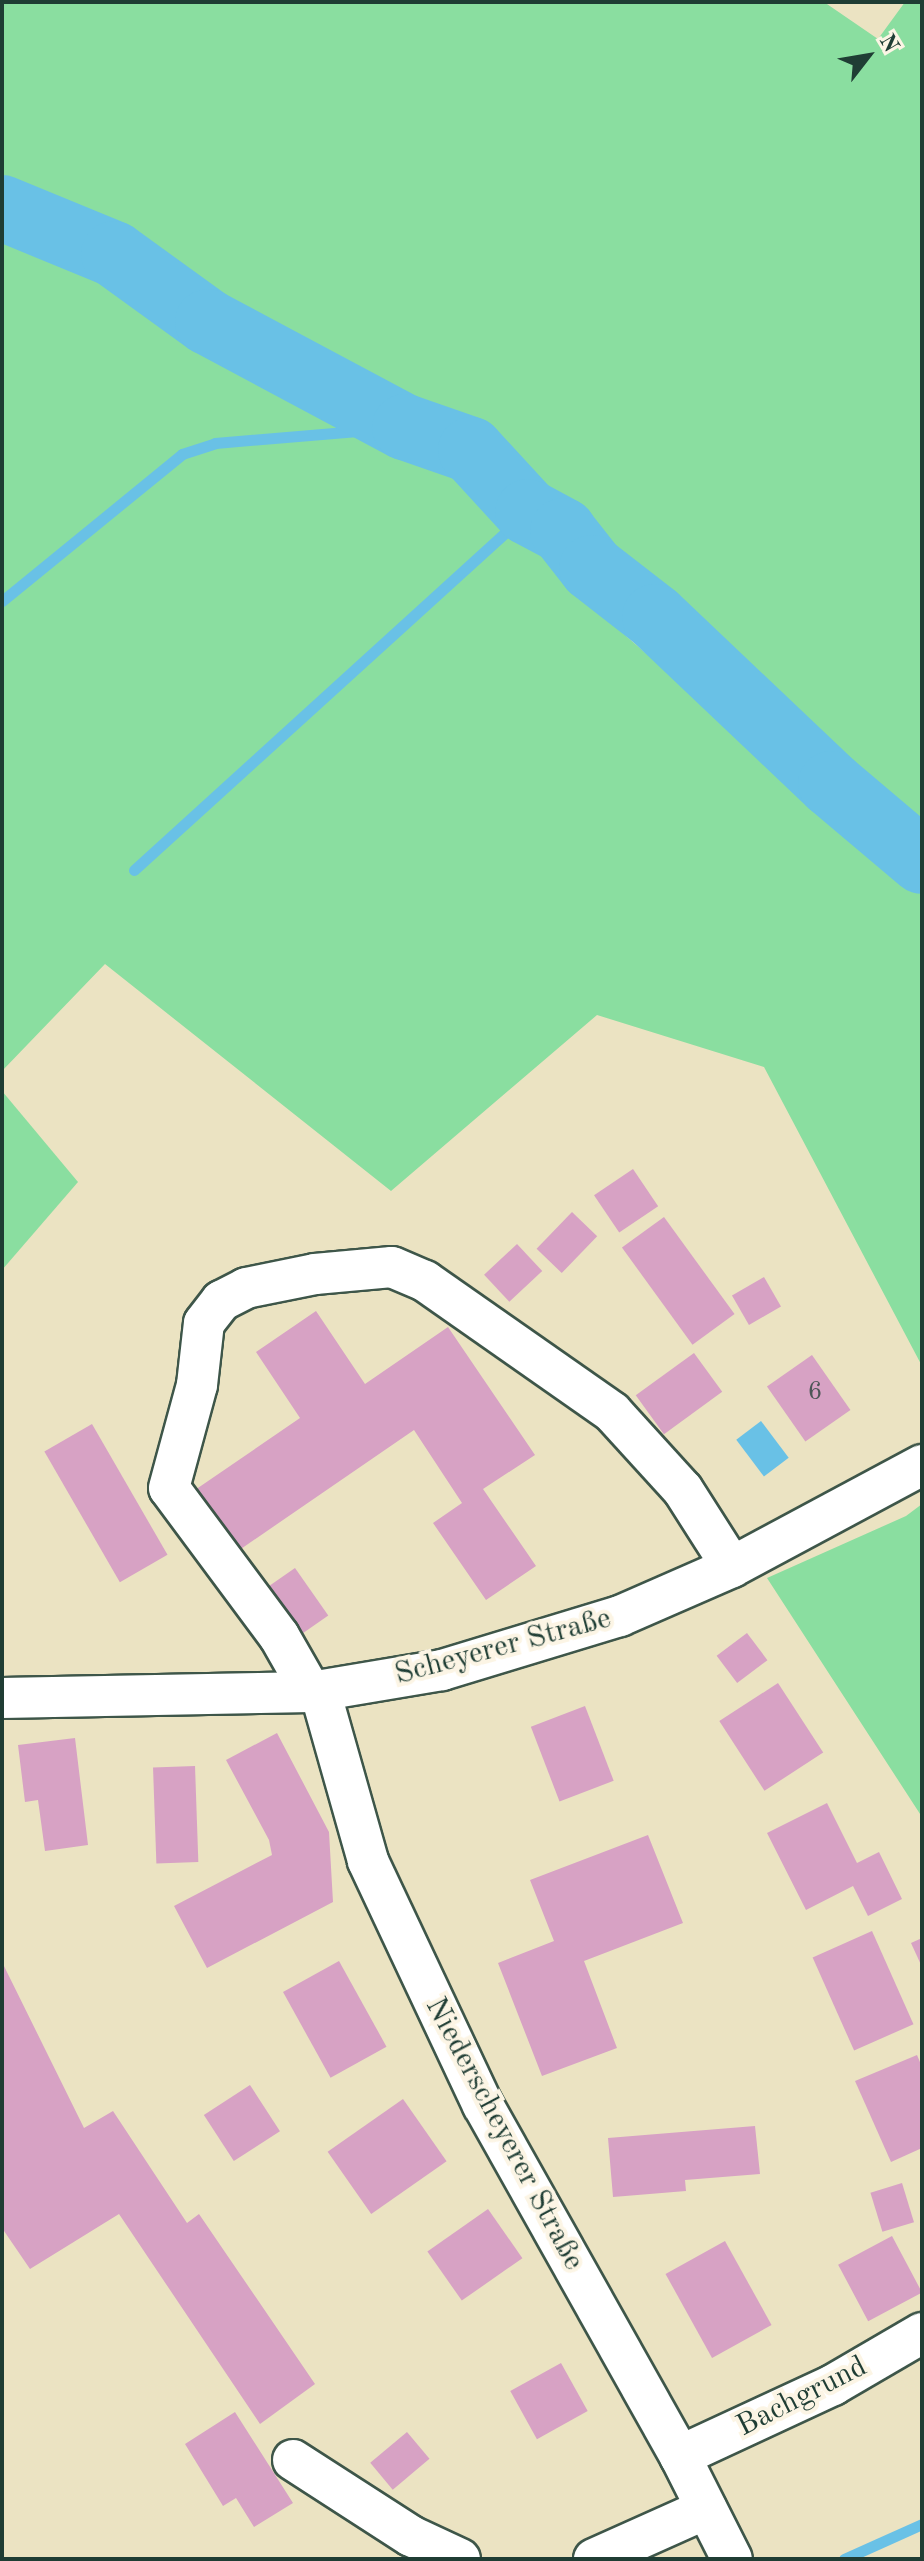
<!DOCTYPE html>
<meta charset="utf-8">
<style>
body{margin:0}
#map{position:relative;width:924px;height:2561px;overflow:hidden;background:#ebe3c2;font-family:"Old Standard TT",serif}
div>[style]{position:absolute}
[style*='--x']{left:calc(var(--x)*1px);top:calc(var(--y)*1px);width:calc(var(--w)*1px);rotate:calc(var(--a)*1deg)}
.green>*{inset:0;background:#8adea0}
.water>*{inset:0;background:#69c1e6;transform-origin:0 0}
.stream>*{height:11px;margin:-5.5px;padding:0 5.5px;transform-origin:5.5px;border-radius:5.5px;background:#69c1e6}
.river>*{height:66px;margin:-33px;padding:0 33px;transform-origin:33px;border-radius:33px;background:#69c1e6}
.building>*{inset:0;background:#d7a2c4;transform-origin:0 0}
.roads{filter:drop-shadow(2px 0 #3e5649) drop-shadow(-2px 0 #3e5649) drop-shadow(0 2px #3e5649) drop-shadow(0 -2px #3e5649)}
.minor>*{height:40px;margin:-20px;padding:0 20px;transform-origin:20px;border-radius:20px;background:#fff}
span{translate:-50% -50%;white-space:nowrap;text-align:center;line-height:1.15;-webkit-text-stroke:8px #fcf5e5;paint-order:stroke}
.number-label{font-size:26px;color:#4d5658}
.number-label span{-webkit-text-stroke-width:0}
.street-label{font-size:30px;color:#1f3d34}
.frame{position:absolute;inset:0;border:4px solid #1f3d34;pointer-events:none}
.north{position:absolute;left:828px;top:16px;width:80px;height:80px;-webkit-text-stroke:6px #fcf5e5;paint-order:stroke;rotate:59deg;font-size:22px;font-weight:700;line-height:32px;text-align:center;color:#1f3d34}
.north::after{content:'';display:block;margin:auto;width:28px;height:36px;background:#1f3d34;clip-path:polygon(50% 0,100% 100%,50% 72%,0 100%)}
</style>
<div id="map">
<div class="green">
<i style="clip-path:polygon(2px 2px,824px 2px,878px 39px,905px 2px,922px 2px,922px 839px,533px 481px,428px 411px,124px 238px,2px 190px)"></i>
<i style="clip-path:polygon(2px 208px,114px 254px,471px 450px,528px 512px,566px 584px,922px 893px,922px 1366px,764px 1067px,597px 1015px,391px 1191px,105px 964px,2px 1071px)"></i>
<i style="clip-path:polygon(2px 1091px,78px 1182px,2px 1270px)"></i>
<i style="clip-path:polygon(922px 1504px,922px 1817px,767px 1578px,906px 1516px)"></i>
</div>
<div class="water">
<i style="left:761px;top:1421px;width:46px;height:31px;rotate:53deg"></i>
</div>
<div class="stream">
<i style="--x:2;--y:601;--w:232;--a:-39.2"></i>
<i style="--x:182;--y:454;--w:35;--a:-18"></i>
<i style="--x:215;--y:443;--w:191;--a:-4.8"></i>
<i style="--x:134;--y:870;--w:532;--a:-42.26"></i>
<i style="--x:844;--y:2559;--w:85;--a:-24.2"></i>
</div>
<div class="river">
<i style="--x:2;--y:208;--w:121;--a:22.3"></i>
<i style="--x:114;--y:254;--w:116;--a:35.9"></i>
<i style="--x:208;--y:322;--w:223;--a:28.1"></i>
<i style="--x:405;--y:427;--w:70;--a:19.2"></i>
<i style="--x:471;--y:450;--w:84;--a:47.4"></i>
<i style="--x:528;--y:512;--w:40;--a:28"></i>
<i style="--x:563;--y:531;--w:47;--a:51.9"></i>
<i style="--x:592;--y:568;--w:80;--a:37.9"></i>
<i style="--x:655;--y:617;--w:243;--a:43.5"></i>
<i style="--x:831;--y:784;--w:119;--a:40.2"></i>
</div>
<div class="building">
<i style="left:633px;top:1169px;width:45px;height:47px;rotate:56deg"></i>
<i style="left:572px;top:1212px;width:35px;height:51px;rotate:44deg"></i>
<i style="left:664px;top:1217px;width:120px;height:52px;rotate:54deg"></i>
<i style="left:517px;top:1244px;width:37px;height:45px;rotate:47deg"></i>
<i style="left:764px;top:1277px;width:34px;height:37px;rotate:60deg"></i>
<i style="clip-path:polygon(316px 1311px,365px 1384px,448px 1327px,535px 1455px,483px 1489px,536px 1566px,486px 1600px,433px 1523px,462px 1503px,414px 1430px,235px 1553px,192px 1492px,300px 1418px,256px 1352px)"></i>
<i style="left:694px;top:1353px;width:48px;height:72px;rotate:54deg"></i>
<i style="left:812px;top:1355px;width:67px;height:55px;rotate:55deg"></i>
<i style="left:92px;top:1424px;width:151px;height:55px;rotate:60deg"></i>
<i style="left:295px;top:1568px;width:58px;height:32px;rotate:55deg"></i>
<i style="left:747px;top:1633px;width:34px;height:38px;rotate:53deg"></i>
<i style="left:778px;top:1683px;width:83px;height:70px;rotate:57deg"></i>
<i style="left:585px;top:1706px;width:80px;height:58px;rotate:69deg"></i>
<i style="clip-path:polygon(277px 1733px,329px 1832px,333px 1902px,207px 1968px,174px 1906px,272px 1855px,269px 1840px,226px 1760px)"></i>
<i style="clip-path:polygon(75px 1738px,88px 1845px,45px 1851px,38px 1800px,25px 1802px,18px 1745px)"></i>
<i style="left:195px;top:1766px;width:96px;height:42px;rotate:88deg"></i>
<i style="clip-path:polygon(827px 1803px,857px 1863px,879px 1852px,902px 1899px,868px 1916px,853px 1886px,806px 1910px,767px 1833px)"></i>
<i style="clip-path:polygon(648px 1835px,683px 1923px,584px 1961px,617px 2048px,542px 2076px,498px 1963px,554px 1941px,530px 1880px)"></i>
<i style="left:872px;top:1931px;width:102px;height:65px;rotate:66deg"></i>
<i style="clip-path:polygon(922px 1938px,922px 1967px,911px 1943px)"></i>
<i style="left:339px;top:1961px;width:98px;height:64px;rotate:61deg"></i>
<i style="clip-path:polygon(2px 1962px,84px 2128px,113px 2111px,187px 2223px,199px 2214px,315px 2384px,260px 2424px,119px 2214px,30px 2269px,2px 2228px)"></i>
<i style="clip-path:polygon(917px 2055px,922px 2067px,922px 2148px,891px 2162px,855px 2081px)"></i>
<i style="left:250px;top:2085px;width:55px;height:55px;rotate:57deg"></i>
<i style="left:403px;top:2099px;width:76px;height:92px;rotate:55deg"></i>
<i style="clip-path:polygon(755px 2126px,760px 2174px,685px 2180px,686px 2191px,613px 2197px,608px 2138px)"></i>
<i style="left:902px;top:2183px;width:41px;height:33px;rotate:73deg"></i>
<i style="left:488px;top:2209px;width:60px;height:74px;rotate:55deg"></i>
<i style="left:892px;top:2236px;width:64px;height:61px;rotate:62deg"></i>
<i style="left:725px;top:2241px;width:96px;height:68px;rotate:61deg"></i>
<i style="left:561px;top:2363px;width:55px;height:58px;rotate:61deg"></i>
<i style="clip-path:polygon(235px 2412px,293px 2503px,254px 2527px,236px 2498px,223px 2506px,185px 2444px)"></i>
<i style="left:407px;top:2432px;width:35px;height:48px;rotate:50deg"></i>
</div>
<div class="roads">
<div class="minor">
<i style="--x:320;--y:1691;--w:177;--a:74.2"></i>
<i style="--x:368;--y:1861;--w:270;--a:64.8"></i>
<i style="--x:483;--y:2105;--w:403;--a:60.7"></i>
<i style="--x:680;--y:2456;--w:115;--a:63.2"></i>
<i style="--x:311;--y:1692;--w:64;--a:-119.7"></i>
<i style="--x:279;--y:1636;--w:184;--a:-126.6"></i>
<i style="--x:169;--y:1488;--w:107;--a:-74.8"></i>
<i style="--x:197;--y:1385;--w:62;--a:-83.6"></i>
<i style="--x:204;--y:1323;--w:28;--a:-52"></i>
<i style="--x:221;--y:1301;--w:28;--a:-27"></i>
<i style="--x:246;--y:1288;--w:70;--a:-11.5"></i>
<i style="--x:315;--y:1274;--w:77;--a:-5.2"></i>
<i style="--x:392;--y:1267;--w:36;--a:23"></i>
<i style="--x:425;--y:1281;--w:228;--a:35"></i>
<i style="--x:612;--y:1412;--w:105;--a:47.7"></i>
<i style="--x:683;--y:1490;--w:91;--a:57.5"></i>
<i style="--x:2;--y:1698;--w:309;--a:-1.1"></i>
<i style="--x:311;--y:1692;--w:133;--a:-9.5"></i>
<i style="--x:442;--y:1670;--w:186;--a:-16.9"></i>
<i style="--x:620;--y:1616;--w:122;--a:-23.6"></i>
<i style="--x:732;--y:1567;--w:216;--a:-28.2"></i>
<i style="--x:680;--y:2456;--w:169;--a:-24.9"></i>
<i style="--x:833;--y:2385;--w:103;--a:-30.3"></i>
<i style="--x:293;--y:2460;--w:140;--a:32.8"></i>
<i style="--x:411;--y:2536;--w:54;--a:25.1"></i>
<i style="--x:594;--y:2559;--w:123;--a:-24.1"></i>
</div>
</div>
<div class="number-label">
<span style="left:815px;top:1393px">6</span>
</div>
<div class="street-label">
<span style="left:503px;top:1647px;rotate:-15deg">Scheyerer Straße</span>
<span style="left:504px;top:2134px;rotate:62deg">Niederscheyerer Straße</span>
<span style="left:802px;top:2397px;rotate:-27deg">Bachgrund</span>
</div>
<div class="frame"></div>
<div class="north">N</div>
</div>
